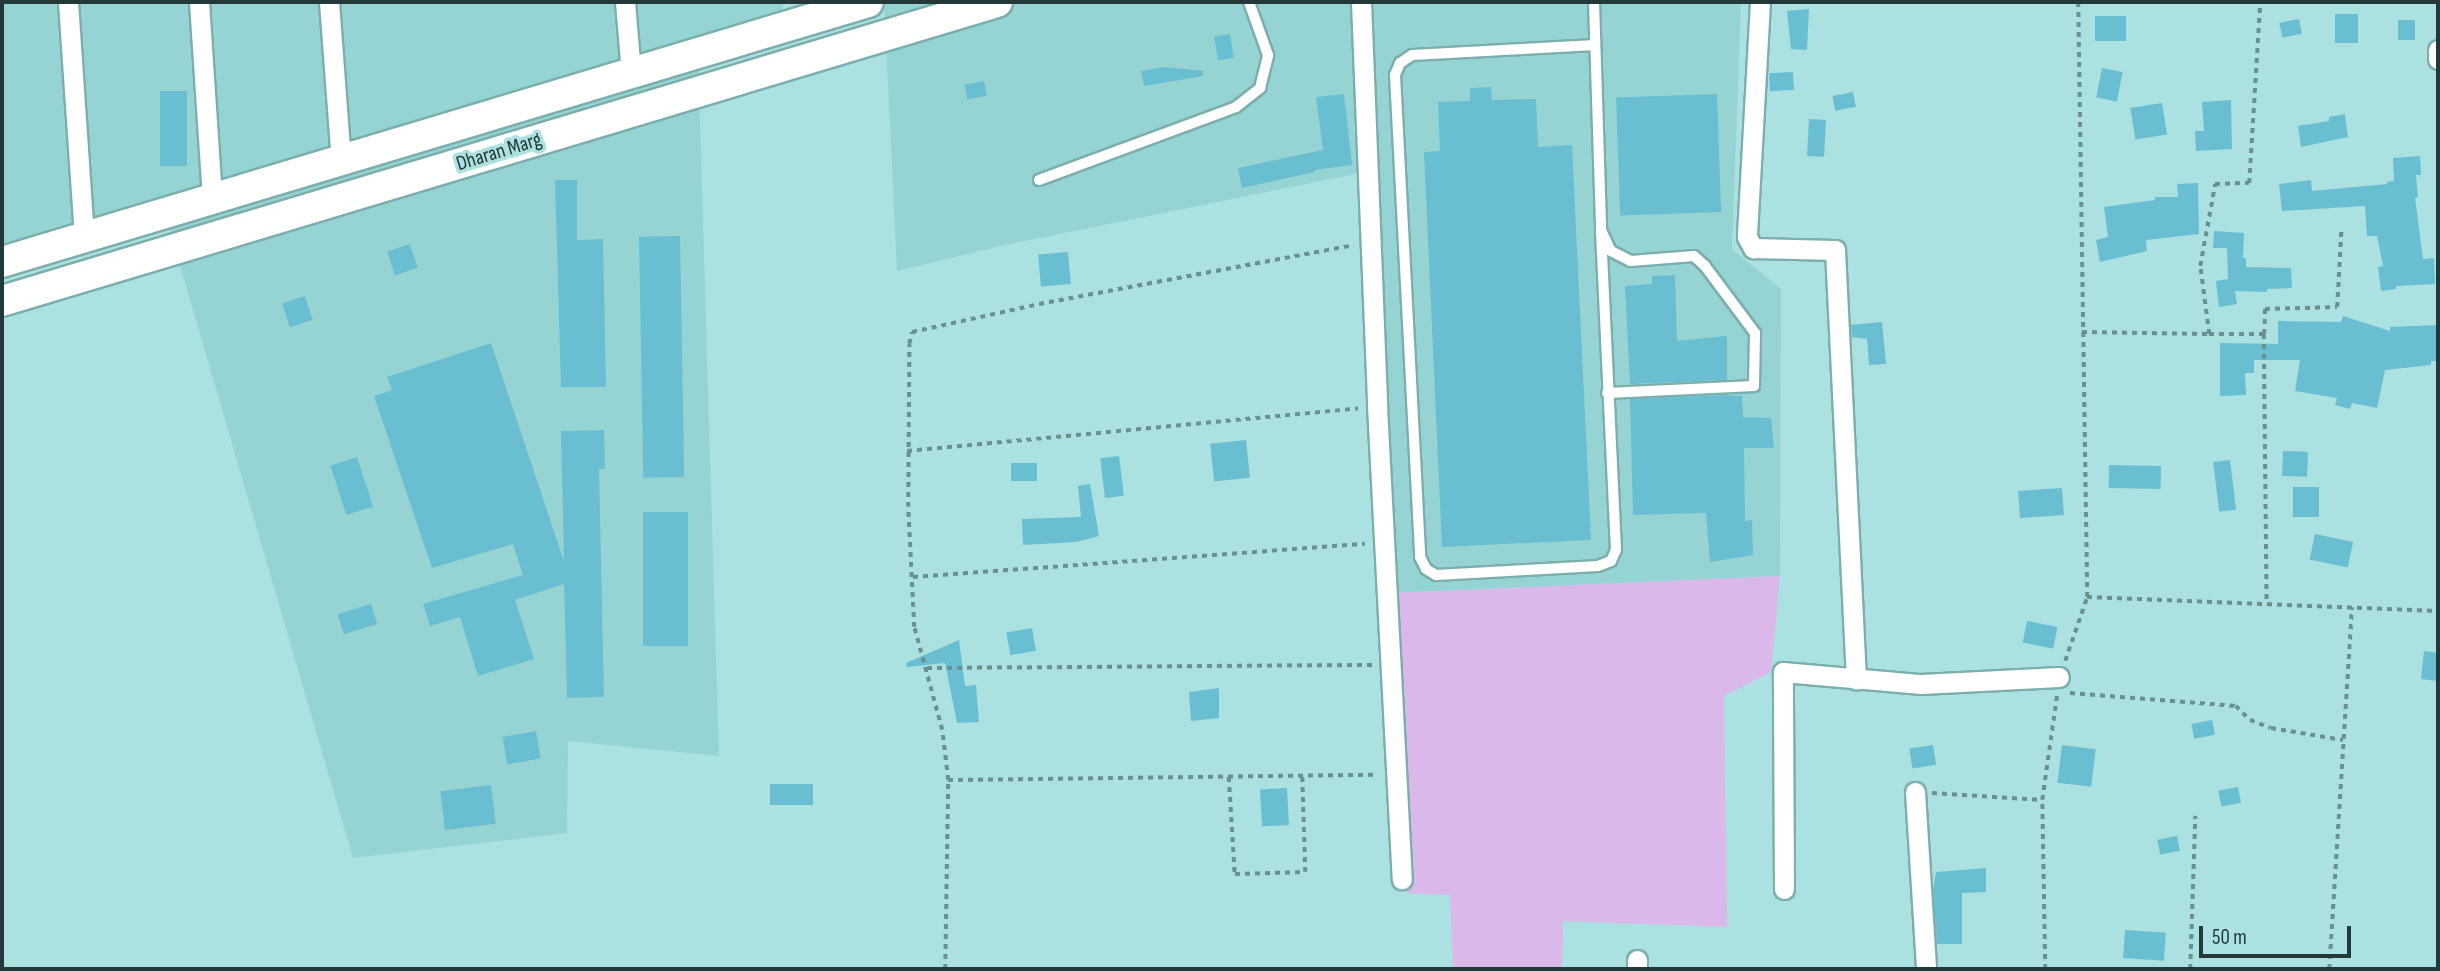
<!DOCTYPE html>
<style>
body{margin:0}
#map{position:relative;width:2440px;height:971px;overflow:hidden;background:#abe1e0;font-family:"Sofia Sans Condensed",sans-serif}
div>[style]{position:absolute}
[style*='--x']{left:calc(var(--x)*1px);top:calc(var(--y)*1px);width:calc(var(--w)*1px);rotate:calc(var(--a)*1deg)}
.built>*{inset:0;background:#96d4d4}
.green>*{inset:0;background:#dab8ea}
.building>*{inset:0;background:#69bed2;transform-origin:0 0}
.path>*{height:3.5px;margin-top:-1.75px;transform-origin:0;background:repeating-linear-gradient(90deg,#6a908f 0 5px,transparent 0 10px)}
.roads{filter:drop-shadow(2px 0 #7bafae) drop-shadow(-2px 0 #7bafae) drop-shadow(0 2px #7bafae) drop-shadow(0 -2px #7bafae)}
.service>*{height:10px;margin:-5px;padding:0 5px;transform-origin:5px;border-radius:5px;background:#fff}
.minor>*{height:19px;margin:-9.5px;padding:0 9.5px;transform-origin:9.5px;border-radius:9.5px;background:#fff}
.primary>*{height:30px;margin:-15px;padding:0 15px;transform-origin:15px;border-radius:15px;background:#fff}
span{translate:-50% -50%;white-space:nowrap;text-align:center;line-height:1.15;-webkit-text-stroke:7px #abe1e0;paint-order:stroke}
.street-label{font-size:21px;color:#233838}
.frame{position:absolute;inset:0;border:4px solid #233838;pointer-events:none}
.scale{position:absolute;left:2199px;top:926px;width:152px;height:32px;box-sizing:border-box;border:4px solid #233838;border-top:0;padding-left:9px;font-size:21px;line-height:24px;white-space:nowrap;color:#233838;-webkit-text-stroke:5px #abe1e0;paint-order:stroke}
</style>
<div id="map">
<div class="built">
<i style="clip-path:polygon(2px 2px,782px 2px,786px 28px,698px 53px,719px 756px,568px 741px,567px 833px,353px 858px,165px 214px,2px 262px)"></i>
<i style="clip-path:polygon(884px 2px,1741px 2px,1732px 249px,1781px 289px,1780px 576px,1393px 593px,1375px 170px,1005px 245px,897px 271px)"></i>
</div>
<div class="green">
<i style="clip-path:polygon(1780px 576px,1771px 672px,1724px 696px,1727px 927px,1563px 921px,1562px 969px,1453px 969px,1450px 895px,1407px 893px,1393px 593px)"></i>
</div>
<div class="building">
<i style="clip-path:polygon(1809px 9px,1807px 50px,1791px 49px,1787px 11px)"></i>
<i style="left:2335px;top:14px;width:23px;height:29px"></i>
<i style="left:2095px;top:16px;width:31px;height:25px"></i>
<i style="left:2299px;top:19px;width:15px;height:20px;rotate:79deg"></i>
<i style="left:2398px;top:20px;width:17px;height:20px"></i>
<i style="left:1230px;top:34px;width:24px;height:16px;rotate:81deg"></i>
<i style="clip-path:polygon(1164px 67px,1203px 71px,1203px 76px,1144px 86px,1141px 71px)"></i>
<i style="left:2102px;top:68px;width:21px;height:30px;rotate:11deg"></i>
<i style="left:1793px;top:72px;width:18px;height:24px;rotate:87deg"></i>
<i style="left:984px;top:81px;width:15px;height:20px;rotate:79deg"></i>
<i style="clip-path:polygon(1491px 87px,1492px 100px,1536px 99px,1538px 147px,1572px 145px,1591px 540px,1442px 547px,1424px 152px,1440px 151px,1438px 102px,1470px 101px,1470px 88px)"></i>
<i style="left:160px;top:91px;width:27px;height:75px"></i>
<i style="left:1853px;top:92px;width:15px;height:21px;rotate:79deg"></i>
<i style="clip-path:polygon(1344px 94px,1352px 165px,1314px 170px,1315px 172px,1242px 188px,1238px 168px,1323px 150px,1316px 97px)"></i>
<i style="left:1717px;top:94px;width:118px;height:101px;rotate:88deg"></i>
<i style="clip-path:polygon(2231px 100px,2232px 149px,2196px 151px,2195px 131px,2204px 131px,2202px 102px)"></i>
<i style="left:2162px;top:103px;width:32px;height:32px;rotate:81deg"></i>
<i style="clip-path:polygon(2345px 114px,2348px 137px,2301px 147px,2298px 126px,2329px 121px,2329px 117px)"></i>
<i style="left:1809px;top:119px;width:17px;height:37px;rotate:3deg"></i>
<i style="clip-path:polygon(2420px 156px,2421px 175px,2416px 175px,2418px 197px,2415px 198px,2423px 259px,2434px 258px,2435px 284px,2396px 286px,2396px 289px,2381px 291px,2378px 267px,2383px 266px,2377px 236px,2367px 236px,2365px 206px,2282px 211px,2279px 184px,2311px 180px,2312px 191px,2387px 184px,2387px 182px,2394px 181px,2393px 158px)"></i>
<i style="clip-path:polygon(555px 180px,577px 180px,577px 240px,603px 239px,606px 387px,561px 387px)"></i>
<i style="clip-path:polygon(2198px 183px,2199px 234px,2146px 240px,2147px 251px,2100px 262px,2096px 240px,2108px 237px,2104px 207px,2155px 200px,2155px 197px,2178px 197px,2177px 184px)"></i>
<i style="clip-path:polygon(2214px 231px,2244px 233px,2243px 258px,2246px 258px,2246px 267px,2291px 268px,2292px 288px,2267px 289px,2267px 292px,2235px 291px,2237px 304px,2219px 307px,2216px 281px,2228px 279px,2227px 248px,2213px 248px)"></i>
<i style="left:680px;top:236px;width:241px;height:41px;rotate:89deg"></i>
<i style="left:410px;top:244px;width:25px;height:24px;rotate:72deg"></i>
<i style="left:1068px;top:252px;width:32px;height:30px;rotate:85deg"></i>
<i style="clip-path:polygon(1675px 275px,1677px 341px,1727px 336px,1727px 380px,1630px 384px,1625px 286px,1652px 284px,1652px 276px)"></i>
<i style="left:305px;top:296px;width:25px;height:24px;rotate:72deg"></i>
<i style="clip-path:polygon(2343px 316px,2390px 331px,2390px 327px,2438px 325px,2436px 361px,2431px 361px,2431px 365px,2385px 370px,2377px 408px,2352px 403px,2350px 409px,2335px 405px,2337px 398px,2295px 391px,2300px 360px,2254px 360px,2254px 373px,2245px 373px,2246px 395px,2220px 396px,2220px 343px,2278px 344px,2278px 321px,2341px 322px)"></i>
<i style="clip-path:polygon(1882px 322px,1886px 364px,1869px 365px,1867px 339px,1852px 337px,1851px 325px)"></i>
<i style="clip-path:polygon(491px 343px,564px 561px,561px 431px,604px 430px,605px 469px,599px 469px,604px 697px,567px 698px,564px 584px,515px 600px,534px 659px,478px 676px,460px 617px,430px 626px,423px 604px,523px 575px,513px 544px,432px 568px,374px 396px,392px 390px,387px 377px)"></i>
<i style="clip-path:polygon(1727px 395px,1742px 396px,1743px 417px,1771px 418px,1774px 448px,1744px 448px,1745px 521px,1752px 520px,1753px 555px,1710px 562px,1706px 513px,1633px 515px,1630px 399px)"></i>
<i style="left:1246px;top:440px;width:38px;height:36px;rotate:84deg"></i>
<i style="left:2283px;top:451px;width:25px;height:25px;rotate:2deg"></i>
<i style="left:1119px;top:456px;width:40px;height:19px;rotate:83deg"></i>
<i style="left:357px;top:457px;width:52px;height:28px;rotate:72deg"></i>
<i style="left:2230px;top:460px;width:50px;height:17px;rotate:83deg"></i>
<i style="left:1011px;top:463px;width:26px;height:18px"></i>
<i style="left:2109px;top:465px;width:52px;height:23px;rotate:1deg"></i>
<i style="clip-path:polygon(1090px 484px,1099px 536px,1076px 542px,1023px 545px,1022px 519px,1081px 517px,1078px 486px)"></i>
<i style="left:2293px;top:487px;width:26px;height:30px"></i>
<i style="left:2062px;top:488px;width:27px;height:44px;rotate:86deg"></i>
<i style="left:643px;top:512px;width:45px;height:134px"></i>
<i style="left:2315px;top:534px;width:39px;height:26px;rotate:12deg"></i>
<i style="left:371px;top:604px;width:21px;height:35px;rotate:73deg"></i>
<i style="left:2027px;top:621px;width:31px;height:22px;rotate:11deg"></i>
<i style="left:1032px;top:628px;width:23px;height:26px;rotate:80deg"></i>
<i style="clip-path:polygon(959px 640px,965px 686px,976px 685px,979px 722px,957px 723px,945px 663px,907px 667px,906px 663px)"></i>
<i style="clip-path:polygon(2424px 651px,2438px 653px,2438px 681px,2421px 679px)"></i>
<i style="clip-path:polygon(1219px 688px,1219px 718px,1191px 721px,1189px 692px)"></i>
<i style="left:2212px;top:720px;width:15px;height:21px;rotate:79deg"></i>
<i style="left:536px;top:731px;width:28px;height:34px;rotate:80deg"></i>
<i style="left:1933px;top:745px;width:20px;height:24px;rotate:81deg"></i>
<i style="left:2062px;top:745px;width:34px;height:38px;rotate:7deg"></i>
<i style="left:813px;top:784px;width:21px;height:43px;rotate:90deg"></i>
<i style="left:491px;top:785px;width:39px;height:51px;rotate:83deg"></i>
<i style="left:2238px;top:787px;width:16px;height:20px;rotate:79deg"></i>
<i style="left:1287px;top:788px;width:37px;height:27px;rotate:87deg"></i>
<i style="left:2177px;top:836px;width:15px;height:20px;rotate:79deg"></i>
<i style="clip-path:polygon(1986px 868px,1986px 892px,1962px 893px,1962px 944px,1937px 944px,1933px 890px,1936px 872px)"></i>
<i style="left:2125px;top:930px;width:41px;height:28px;rotate:4deg"></i>
</div>
<div class="path">
<i style="--x:2082;--y:332;--w:127;--a:0.9"></i>
<i style="--x:2209;--y:334;--w:69;--a:-97.5"></i>
<i style="--x:2200;--y:266;--w:83;--a:-79.6"></i>
<i style="--x:2215;--y:184;--w:34;--a:-2"></i>
<i style="--x:2249;--y:183;--w:181;--a:-86.5"></i>
<i style="--x:2209;--y:334;--w:55;--a:0"></i>
<i style="--x:2264;--y:334;--w:270;--a:89.4"></i>
<i style="--x:2264;--y:334;--w:25;--a:-88"></i>
<i style="--x:2265;--y:309;--w:72;--a:-1.6"></i>
<i style="--x:2337;--y:307;--w:75;--a:-86.9"></i>
<i style="--x:907;--y:451;--w:453;--a:-5.4"></i>
<i style="--x:913;--y:577;--w:453;--a:-4.2"></i>
<i style="--x:2087;--y:597;--w:351;--a:2.3"></i>
<i style="--x:2065;--y:661;--w:68;--a:-71"></i>
<i style="--x:2087;--y:597;--w:595;--a:-90.87"></i>
<i style="--x:927;--y:668;--w:445;--a:-0.4"></i>
<i style="--x:2070;--y:693;--w:167;--a:4.5"></i>
<i style="--x:2236;--y:706;--w:20;--a:45"></i>
<i style="--x:2250;--y:720;--w:22;--a:21"></i>
<i style="--x:2271;--y:728;--w:73;--a:9.5"></i>
<i style="--x:1229;--y:777;--w:97;--a:86.5"></i>
<i style="--x:1235;--y:874;--w:70;--a:-1.6"></i>
<i style="--x:1305;--y:872;--w:96;--a:-91.8"></i>
<i style="--x:948;--y:780;--w:428;--a:-0.7"></i>
<i style="--x:1932;--y:793;--w:110;--a:3.6"></i>
<i style="--x:945;--y:969;--w:189;--a:-89.1"></i>
<i style="--x:948;--y:780;--w:50;--a:-96.8"></i>
<i style="--x:942;--y:730;--w:107;--a:-105.2"></i>
<i style="--x:914;--y:627;--w:120;--a:-92.9"></i>
<i style="--x:908;--y:507;--w:163;--a:-89.6"></i>
<i style="--x:909;--y:344;--w:12;--a:-76"></i>
<i style="--x:912;--y:332;--w:130;--a:-12.4"></i>
<i style="--x:1039;--y:304;--w:320;--a:-10.6"></i>
<i style="--x:2045;--y:969;--w:169;--a:-91"></i>
<i style="--x:2042;--y:800;--w:106;--a:-81.9"></i>
<i style="--x:2190;--y:969;--w:153;--a:-88.1"></i>
<i style="--x:2329;--y:969;--w:362;--a:-86.4"></i>
</div>
<div class="roads">
<div class="service">
<i style="--x:1594;--y:2;--w:228;--a:88.2"></i>
<i style="--x:1601;--y:230;--w:23;--a:65"></i>
<i style="--x:1611;--y:251;--w:22;--a:27"></i>
<i style="--x:1631;--y:261;--w:63;--a:-4.5"></i>
<i style="--x:1694;--y:256;--w:15;--a:42"></i>
<i style="--x:1705;--y:266;--w:84;--a:53.3"></i>
<i style="--x:1755;--y:333;--w:53;--a:91.1"></i>
<i style="--x:1754;--y:386;--w:147;--a:177.3"></i>
<i style="--x:1595;--y:45;--w:183;--a:176.9"></i>
<i style="--x:1412;--y:55;--w:14;--a:146"></i>
<i style="--x:1400;--y:63;--w:13;--a:113"></i>
<i style="--x:1395;--y:75;--w:483;--a:87"></i>
<i style="--x:1420;--y:557;--w:13;--a:63"></i>
<i style="--x:1426;--y:569;--w:12;--a:31"></i>
<i style="--x:1436;--y:575;--w:162;--a:-3.2"></i>
<i style="--x:1598;--y:566;--w:14;--a:-21"></i>
<i style="--x:1611;--y:561;--w:12;--a:-66"></i>
<i style="--x:1616;--y:550;--w:320;--a:-92.7"></i>
<i style="--x:1039;--y:180;--w:210;--a:-20.3"></i>
<i style="--x:1236;--y:107;--w:31;--a:-38"></i>
<i style="--x:1260;--y:88;--w:34;--a:-76"></i>
<i style="--x:1268;--y:55;--w:56;--a:-109.7"></i>
</div>
<div class="minor">
<i style="--x:68;--y:2;--w:237;--a:86.1"></i>
<i style="--x:199;--y:2;--w:197;--a:86.2"></i>
<i style="--x:329;--y:2;--w:158;--a:85.7"></i>
<i style="--x:625;--y:2;--w:71;--a:85.2"></i>
<i style="--x:1361;--y:2;--w:404;--a:87.7"></i>
<i style="--x:1377;--y:406;--w:474;--a:87"></i>
<i style="--x:1760;--y:2;--w:235;--a:93.2"></i>
<i style="--x:1747;--y:237;--w:13;--a:61"></i>
<i style="--x:1753;--y:248;--w:82;--a:1.4"></i>
<i style="--x:1835;--y:250;--w:430;--a:87.2"></i>
<i style="--x:2438;--y:50;--w:9;--a:90"></i>
<i style="--x:1915;--y:792;--w:177;--a:86.4"></i>
<i style="--x:1784;--y:889;--w:217;--a:-90.3"></i>
<i style="--x:1783;--y:672;--w:139;--a:5"></i>
<i style="--x:1921;--y:684;--w:138;--a:-2.9"></i>
<i style="--x:1637;--y:960;--w:9;--a:90"></i>
</div>
<div class="primary">
<i style="--x:2;--y:262;--w:904;--a:-16.71"></i>
<i style="--x:2;--y:301;--w:1039;--a:-16.73"></i>
</div>
</div>
<div class="street-label">
<span style="left:499px;top:152px;rotate:-17deg">Dharan Marg</span>
</div>
<div class="frame"></div>
<div class="scale">50 m</div>
</div>
